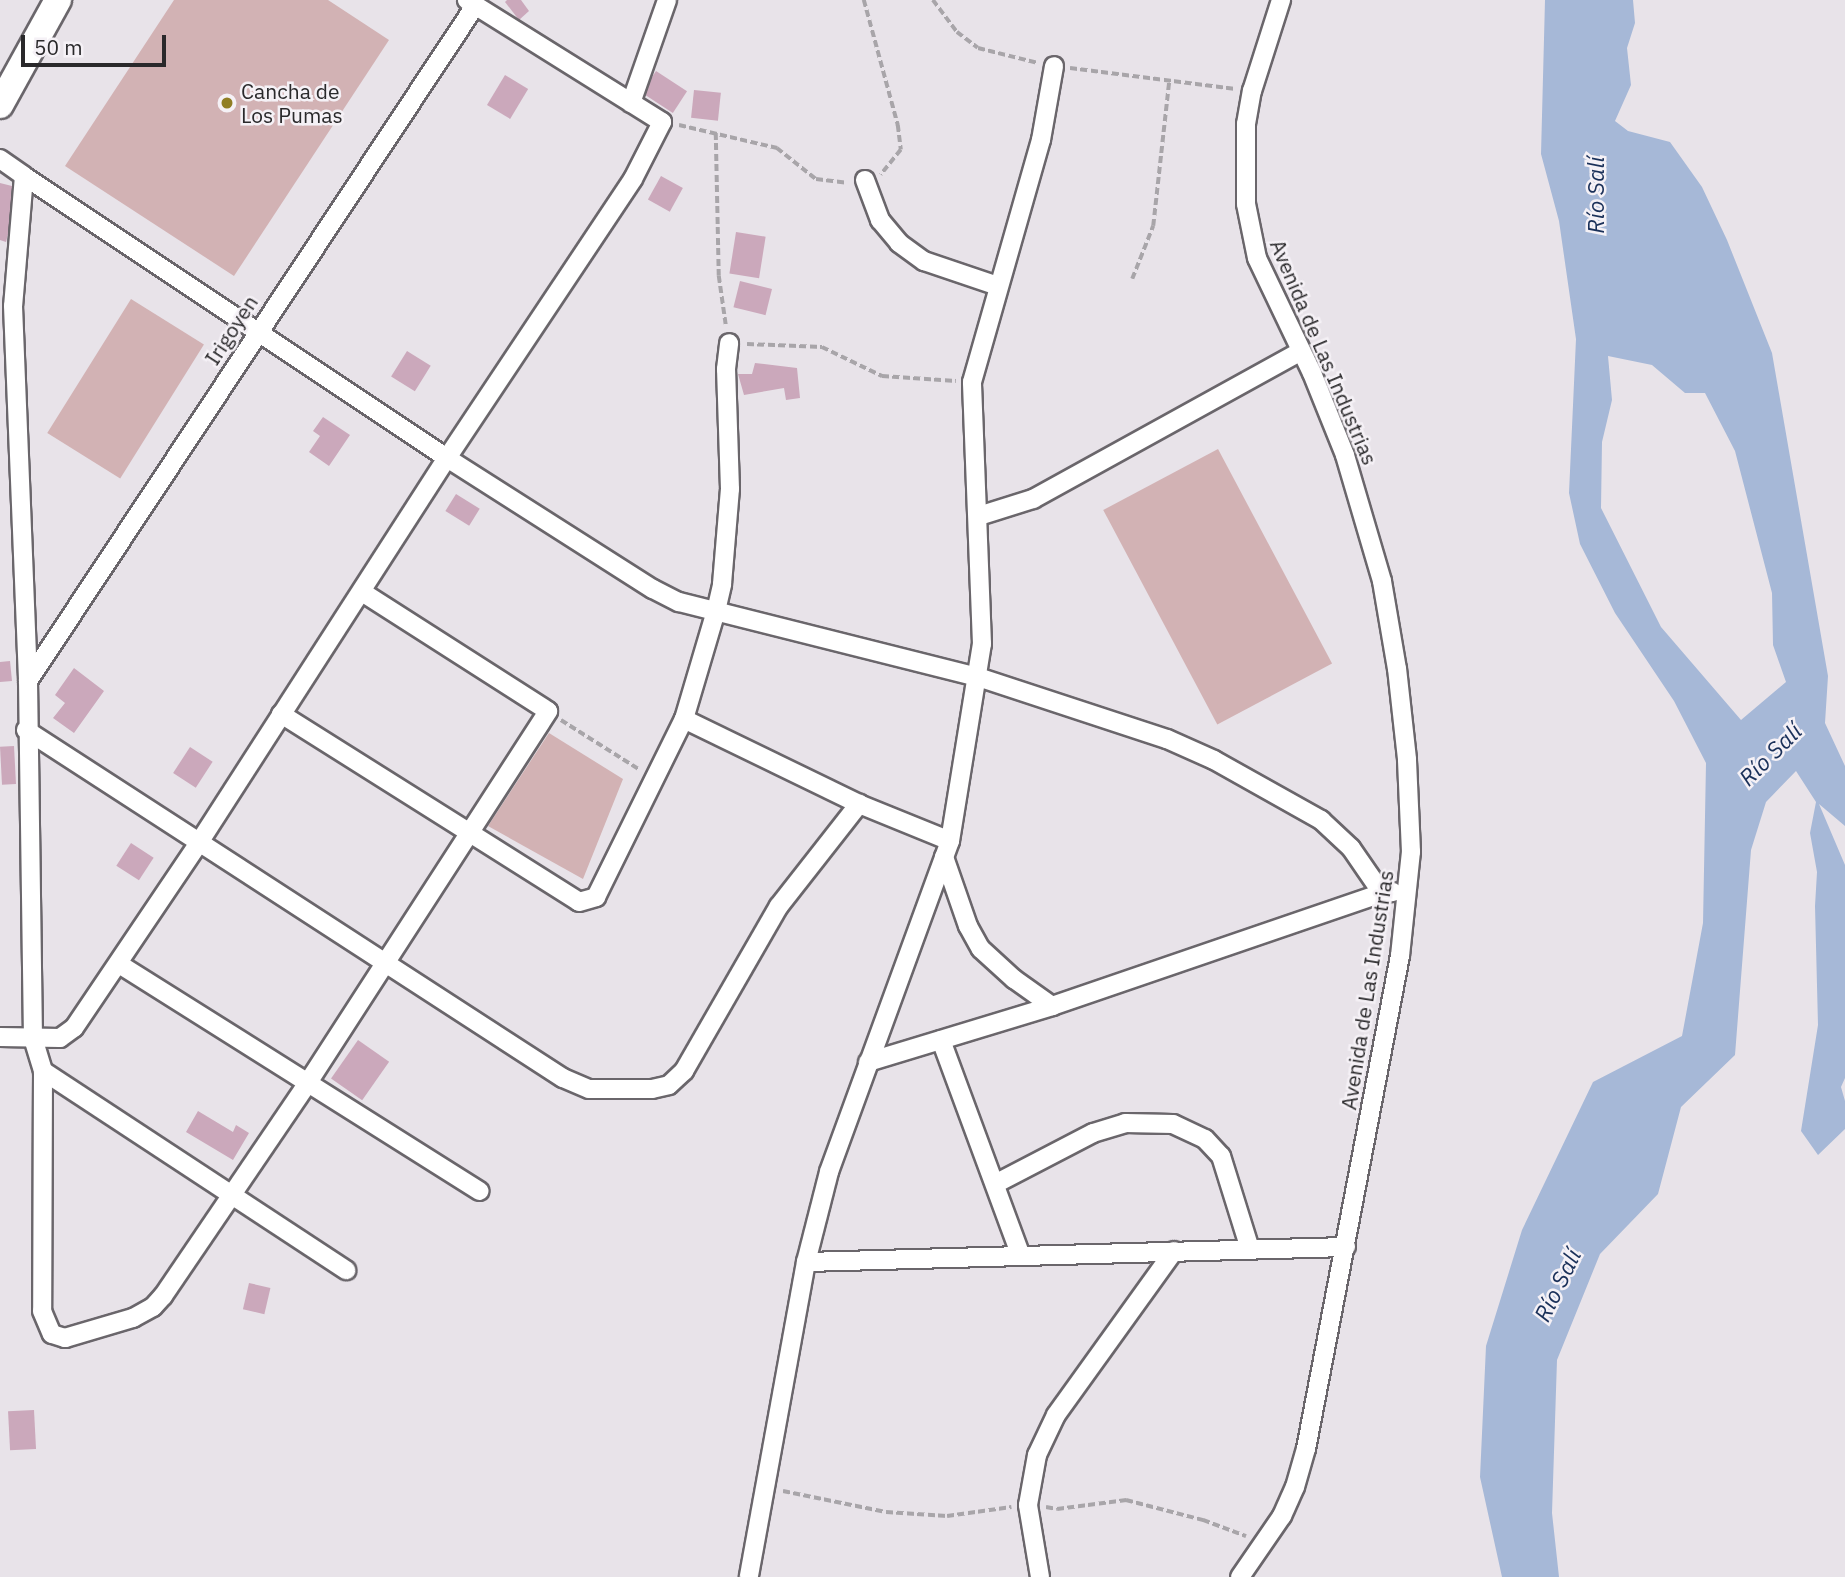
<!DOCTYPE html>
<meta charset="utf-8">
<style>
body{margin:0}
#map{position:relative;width:1845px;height:1577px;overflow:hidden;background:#e8e3e9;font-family:"IBM Plex Sans",sans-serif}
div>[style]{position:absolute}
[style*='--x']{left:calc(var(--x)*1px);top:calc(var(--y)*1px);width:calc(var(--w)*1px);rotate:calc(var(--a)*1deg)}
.green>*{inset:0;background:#d2b2b4;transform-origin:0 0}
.water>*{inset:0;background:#a6b8d7}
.building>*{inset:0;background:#cba8bb;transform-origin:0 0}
.path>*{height:3.5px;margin-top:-1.75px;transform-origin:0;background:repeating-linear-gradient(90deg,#a8a5a9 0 7px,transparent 0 10.5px)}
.roads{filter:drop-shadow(2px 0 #6a666b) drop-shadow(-2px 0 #6a666b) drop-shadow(0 2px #6a666b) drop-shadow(0 -2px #6a666b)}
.minor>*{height:18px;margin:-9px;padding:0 9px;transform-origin:9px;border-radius:9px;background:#fff}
.secondary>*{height:26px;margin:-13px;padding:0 13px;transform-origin:13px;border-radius:13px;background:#fff}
.dots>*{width:19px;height:19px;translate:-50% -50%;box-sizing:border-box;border:4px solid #f5f1f6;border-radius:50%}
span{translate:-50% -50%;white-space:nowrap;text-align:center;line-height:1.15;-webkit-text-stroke:5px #f5f1f6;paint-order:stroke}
.poi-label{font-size:21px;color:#2a292b}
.left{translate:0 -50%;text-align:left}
.street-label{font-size:21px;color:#2a292b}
.water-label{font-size:23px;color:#1a3059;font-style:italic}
.scale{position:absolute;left:21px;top:35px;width:145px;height:32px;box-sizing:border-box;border:4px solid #2a292b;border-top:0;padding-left:9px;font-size:21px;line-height:24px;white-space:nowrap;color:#2a292b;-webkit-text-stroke:5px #f5f1f6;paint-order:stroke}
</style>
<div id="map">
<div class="green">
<i style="clip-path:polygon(174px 0,328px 0,389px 40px,234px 276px,65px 166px)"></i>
<i style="left:131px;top:299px;width:86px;height:158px;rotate:32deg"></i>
<i style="left:1218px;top:449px;width:243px;height:130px;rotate:62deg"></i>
<i style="clip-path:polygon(549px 733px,623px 779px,583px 879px,488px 826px)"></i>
</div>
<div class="water">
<i style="clip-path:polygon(evenodd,1545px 0,1633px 0,1635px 23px,1627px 48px,1631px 85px,1615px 121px,1628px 131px,1670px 142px,1702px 187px,1727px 240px,1772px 353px,1828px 676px,1825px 723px,1845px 766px,1845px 826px,1819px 804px,1845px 865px,1845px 1078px,1841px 1087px,1845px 1101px,1845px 1129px,1818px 1155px,1801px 1131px,1818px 1025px,1815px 906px,1817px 872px,1810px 833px,1816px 802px,1796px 771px,1766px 802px,1751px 850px,1735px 1055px,1681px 1107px,1658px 1194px,1600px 1254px,1557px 1360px,1552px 1513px,1559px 1577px,1502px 1577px,1480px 1477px,1486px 1346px,1522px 1230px,1593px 1082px,1682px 1036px,1703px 923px,1706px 763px,1674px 701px,1615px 613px,1580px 544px,1569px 493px,1576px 339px,1559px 221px,1541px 154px,1545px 0,1608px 356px,1652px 365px,1685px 393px,1705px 393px,1735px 451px,1772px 593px,1773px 645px,1786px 682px,1741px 720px,1661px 627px,1601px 508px,1602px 442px,1612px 400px,1608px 356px)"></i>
</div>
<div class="building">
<i style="clip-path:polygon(507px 0,521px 0,529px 11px,519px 20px,505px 2px)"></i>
<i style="left:656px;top:71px;width:37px;height:26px;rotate:33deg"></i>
<i style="left:505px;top:75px;width:27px;height:35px;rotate:31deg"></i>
<i style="left:694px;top:90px;width:27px;height:28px;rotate:6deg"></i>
<i style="left:661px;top:176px;width:25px;height:27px;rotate:29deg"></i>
<i style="clip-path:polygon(0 183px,20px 188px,6px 242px,0 240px)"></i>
<i style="left:736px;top:232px;width:30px;height:42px;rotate:9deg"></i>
<i style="left:740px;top:281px;width:33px;height:27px;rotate:14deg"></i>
<i style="left:407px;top:351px;width:28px;height:30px;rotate:32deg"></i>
<i style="clip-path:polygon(755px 363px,797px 368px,800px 398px,786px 400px,784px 388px,744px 395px,738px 374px,752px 374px)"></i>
<i style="clip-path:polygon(323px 417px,350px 435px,329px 466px,309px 452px,320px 436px,313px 431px)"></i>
<i style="left:456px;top:494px;width:28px;height:20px;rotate:32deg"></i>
<i style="clip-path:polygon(10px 661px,12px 681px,0 682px,0 662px)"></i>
<i style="clip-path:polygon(74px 668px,104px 691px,74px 733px,53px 718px,65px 703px,55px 695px)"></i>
<i style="left:14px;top:746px;width:38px;height:14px;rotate:87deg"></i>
<i style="left:190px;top:747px;width:27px;height:31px;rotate:33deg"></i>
<i style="left:131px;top:843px;width:27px;height:27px;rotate:33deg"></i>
<i style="left:358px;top:1040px;width:38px;height:47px;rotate:35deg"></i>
<i style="clip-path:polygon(198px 1111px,233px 1132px,236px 1125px,249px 1133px,233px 1160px,186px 1132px)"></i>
<i style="left:249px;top:1283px;width:22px;height:27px;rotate:13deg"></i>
<i style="left:34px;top:1410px;width:39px;height:26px;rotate:87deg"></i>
</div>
<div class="path">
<i style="--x:864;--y:0;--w:130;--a:74.8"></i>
<i style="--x:898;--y:125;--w:25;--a:83"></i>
<i style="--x:901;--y:150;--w:32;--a:129"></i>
<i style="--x:933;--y:0;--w:40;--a:53"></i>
<i style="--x:957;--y:32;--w:26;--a:37"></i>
<i style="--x:978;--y:48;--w:62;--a:14"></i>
<i style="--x:1070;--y:68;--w:167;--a:7.2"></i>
<i style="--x:679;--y:125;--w:101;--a:13.2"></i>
<i style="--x:777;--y:148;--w:50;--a:38.5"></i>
<i style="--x:816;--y:179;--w:31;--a:7"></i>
<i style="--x:716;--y:133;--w:143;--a:88.8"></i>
<i style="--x:719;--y:276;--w:49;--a:81.9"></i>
<i style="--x:1132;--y:279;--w:57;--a:-68.4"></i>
<i style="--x:1153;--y:226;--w:146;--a:-83.7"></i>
<i style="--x:747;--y:344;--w:75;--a:2.3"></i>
<i style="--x:822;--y:347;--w:67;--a:25.8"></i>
<i style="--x:882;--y:376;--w:74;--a:3.9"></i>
<i style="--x:561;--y:720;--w:93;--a:32.3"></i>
<i style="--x:783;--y:1491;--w:105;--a:11.5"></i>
<i style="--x:886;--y:1512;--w:61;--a:3.8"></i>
<i style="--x:947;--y:1516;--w:65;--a:-8"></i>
<i style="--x:1046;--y:1507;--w:11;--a:10"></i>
<i style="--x:1057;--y:1509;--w:70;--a:-7.4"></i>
<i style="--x:1126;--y:1500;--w:80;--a:14.6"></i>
<i style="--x:1203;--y:1520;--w:46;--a:20.4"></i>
</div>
<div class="roads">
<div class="minor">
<i style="--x:631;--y:103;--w:109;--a:-70.7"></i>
<i style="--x:0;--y:159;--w:29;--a:35"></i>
<i style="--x:24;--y:176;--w:130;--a:94.8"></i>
<i style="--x:13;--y:306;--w:375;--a:87.7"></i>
<i style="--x:28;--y:681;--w:357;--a:89.2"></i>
<i style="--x:33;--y:1038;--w:34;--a:73"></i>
<i style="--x:43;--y:1071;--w:363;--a:33.3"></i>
<i style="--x:24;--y:176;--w:508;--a:33.69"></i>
<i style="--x:447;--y:458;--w:244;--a:32.5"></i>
<i style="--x:653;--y:589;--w:29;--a:27"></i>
<i style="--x:679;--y:602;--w:308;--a:14.1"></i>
<i style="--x:978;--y:677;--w:199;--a:18.2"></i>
<i style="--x:1167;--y:739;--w:51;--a:24.1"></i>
<i style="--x:1214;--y:760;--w:123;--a:29.3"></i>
<i style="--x:1321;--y:820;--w:41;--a:43"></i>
<i style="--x:1351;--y:848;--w:55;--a:55.4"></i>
<i style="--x:865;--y:180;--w:43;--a:69.4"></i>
<i style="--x:880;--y:220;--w:30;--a:50"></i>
<i style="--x:899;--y:243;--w:31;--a:36"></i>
<i style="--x:924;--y:261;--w:78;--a:18.7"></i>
<i style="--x:979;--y:516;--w:57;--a:-17.5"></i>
<i style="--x:1033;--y:499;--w:306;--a:-28.9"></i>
<i style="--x:28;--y:681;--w:810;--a:-56.49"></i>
<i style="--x:281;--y:714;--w:352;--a:32.2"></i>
<i style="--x:579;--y:902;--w:18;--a:-16"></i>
<i style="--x:596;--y:897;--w:199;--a:-63.7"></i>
<i style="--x:684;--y:719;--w:113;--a:-73.5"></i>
<i style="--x:716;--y:611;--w:28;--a:-77"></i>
<i style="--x:722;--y:584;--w:95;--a:-85.2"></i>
<i style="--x:730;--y:489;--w:120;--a:-91.9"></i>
<i style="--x:726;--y:369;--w:26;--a:-83"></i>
<i style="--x:684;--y:719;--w:195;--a:25.9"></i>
<i style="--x:859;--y:804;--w:98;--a:22.1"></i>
<i style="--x:950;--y:841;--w:352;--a:110.1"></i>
<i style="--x:829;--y:1172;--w:93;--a:104.3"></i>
<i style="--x:806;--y:1262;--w:320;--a:100.3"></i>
<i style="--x:26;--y:730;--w:640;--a:32.95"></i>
<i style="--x:563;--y:1078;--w:28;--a:23"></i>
<i style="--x:589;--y:1089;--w:63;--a:0"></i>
<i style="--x:652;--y:1089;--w:17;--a:-13"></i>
<i style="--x:669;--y:1085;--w:21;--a:-43"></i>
<i style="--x:684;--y:1071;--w:190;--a:-60.1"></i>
<i style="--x:779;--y:906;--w:130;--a:-51.9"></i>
<i style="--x:950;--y:841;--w:200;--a:-80.8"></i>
<i style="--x:982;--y:644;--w:262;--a:-92.2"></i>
<i style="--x:972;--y:382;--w:252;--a:-74.1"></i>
<i style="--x:1041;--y:140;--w:75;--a:-80"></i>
<i style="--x:944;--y:857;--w:73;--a:70.8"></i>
<i style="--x:968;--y:926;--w:26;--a:61"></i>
<i style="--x:981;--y:949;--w:45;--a:42.3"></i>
<i style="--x:1014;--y:979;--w:47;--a:35.4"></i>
<i style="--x:119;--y:964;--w:426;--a:32.2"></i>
<i style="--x:0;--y:1037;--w:60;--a:1"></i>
<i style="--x:60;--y:1038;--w:17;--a:-36"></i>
<i style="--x:74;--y:1028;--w:225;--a:-56"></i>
<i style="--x:200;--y:841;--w:456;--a:-57.2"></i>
<i style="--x:447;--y:458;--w:335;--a:-56.3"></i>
<i style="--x:633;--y:179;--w:64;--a:-63"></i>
<i style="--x:662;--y:122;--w:230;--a:-148"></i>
<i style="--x:941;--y:1040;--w:230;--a:69.7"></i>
<i style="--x:868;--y:1062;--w:192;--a:-16.9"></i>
<i style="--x:1052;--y:1006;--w:349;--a:-18.9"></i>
<i style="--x:1382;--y:893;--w:11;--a:-5"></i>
<i style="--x:43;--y:1071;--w:240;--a:90.2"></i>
<i style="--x:42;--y:1311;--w:25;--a:67"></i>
<i style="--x:52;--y:1334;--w:14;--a:17"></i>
<i style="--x:65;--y:1338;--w:71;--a:-16.4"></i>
<i style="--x:133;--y:1318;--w:23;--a:-29"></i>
<i style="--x:153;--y:1307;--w:15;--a:-48"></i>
<i style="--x:163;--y:1296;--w:256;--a:-55.8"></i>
<i style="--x:307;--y:1084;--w:444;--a:-57.1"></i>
<i style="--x:548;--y:711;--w:221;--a:-147.4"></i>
<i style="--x:995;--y:1184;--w:110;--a:-27.5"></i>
<i style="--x:1093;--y:1133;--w:34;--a:-17"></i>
<i style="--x:1125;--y:1123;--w:48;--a:1.2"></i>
<i style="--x:1173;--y:1124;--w:35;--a:25"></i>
<i style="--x:1205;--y:1139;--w:23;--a:47"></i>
<i style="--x:1221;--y:1156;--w:97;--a:72.7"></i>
<i style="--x:806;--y:1262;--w:540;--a:-1.59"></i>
<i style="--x:1040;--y:1577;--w:73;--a:-99.5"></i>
<i style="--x:1028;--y:1505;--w:51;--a:-79.8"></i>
<i style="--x:1037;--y:1455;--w:44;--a:-64.6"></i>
<i style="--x:1056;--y:1415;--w:202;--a:-54.3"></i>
<i style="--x:1240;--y:1577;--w:74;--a:-55.5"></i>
<i style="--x:1282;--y:1516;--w:32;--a:-66"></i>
<i style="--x:1295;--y:1487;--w:40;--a:-74"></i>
<i style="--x:1306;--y:1449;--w:502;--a:-79.21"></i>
<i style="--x:1400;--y:956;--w:105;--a:-84"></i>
<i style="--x:1411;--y:852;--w:93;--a:-92.5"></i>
<i style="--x:1407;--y:759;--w:91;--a:-96.3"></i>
<i style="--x:1397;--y:669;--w:89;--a:-99.7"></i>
<i style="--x:1382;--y:581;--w:131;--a:-106.4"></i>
<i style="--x:1345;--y:455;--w:88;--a:-111.9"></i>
<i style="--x:1312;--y:373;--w:127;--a:-115.6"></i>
<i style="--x:1257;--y:258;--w:55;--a:-101.5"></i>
<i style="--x:1246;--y:204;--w:80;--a:-90"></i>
<i style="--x:1246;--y:124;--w:34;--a:-80"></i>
<i style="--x:1252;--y:91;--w:96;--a:-72.3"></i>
</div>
<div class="secondary">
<i style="--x:0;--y:105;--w:120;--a:-61.1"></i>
</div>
</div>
<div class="dots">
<i style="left:227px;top:103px;background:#907e24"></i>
</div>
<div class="poi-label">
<span class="left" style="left:241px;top:103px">Cancha de<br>Los Pumas</span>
</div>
<div class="street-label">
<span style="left:231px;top:330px;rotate:-57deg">Irigoyen</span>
<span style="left:1324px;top:352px;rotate:67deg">Avenida de Las Industrias</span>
<span style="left:1367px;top:990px;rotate:-81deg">Avenida de Las Industrias</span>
</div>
<div class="water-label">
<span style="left:1595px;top:195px;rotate:-90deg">Río Salí</span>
<span style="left:1770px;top:754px;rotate:-45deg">Río Salí</span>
<span style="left:1557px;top:1285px;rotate:-64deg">Río Salí</span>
</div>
<div class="scale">50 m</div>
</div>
